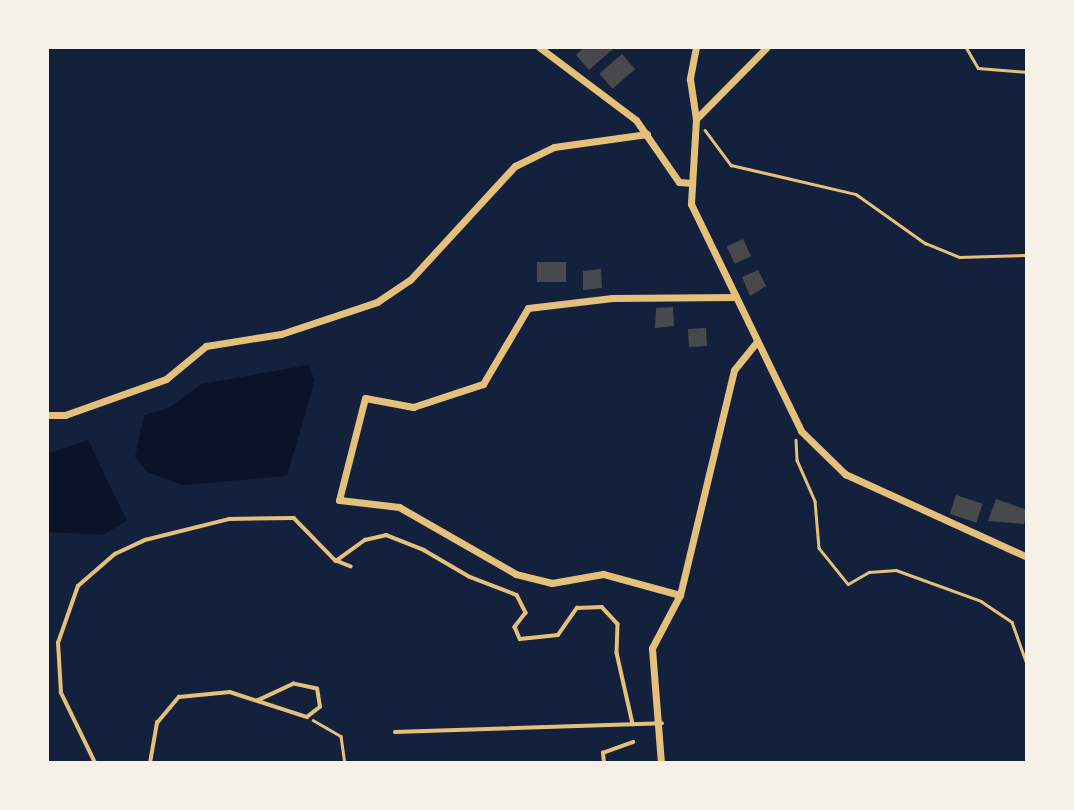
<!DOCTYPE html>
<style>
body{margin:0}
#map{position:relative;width:1074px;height:810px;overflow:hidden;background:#14213d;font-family:Signika,sans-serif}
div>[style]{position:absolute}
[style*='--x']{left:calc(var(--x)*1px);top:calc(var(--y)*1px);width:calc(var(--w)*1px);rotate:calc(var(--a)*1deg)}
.water>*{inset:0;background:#0b132b}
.building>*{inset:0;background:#48494c;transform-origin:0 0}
.path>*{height:2.5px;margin:-1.25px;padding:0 1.25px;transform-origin:1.25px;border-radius:1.25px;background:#e5c07b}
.service>*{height:3.5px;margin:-1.75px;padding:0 1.75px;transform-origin:1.75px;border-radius:1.75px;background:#e5c07b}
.minor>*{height:7px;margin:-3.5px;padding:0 3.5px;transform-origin:3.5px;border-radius:3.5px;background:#e5c07b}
span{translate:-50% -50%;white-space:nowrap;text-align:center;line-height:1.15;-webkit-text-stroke:7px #f6f1e7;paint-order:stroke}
.frame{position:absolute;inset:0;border:49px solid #f6f1e7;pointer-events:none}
</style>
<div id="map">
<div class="water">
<i style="clip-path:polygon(308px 365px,315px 380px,287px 476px,182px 485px,147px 472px,135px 457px,144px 415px,169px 408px,201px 384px)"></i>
<i style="clip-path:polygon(88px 440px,127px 521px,102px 535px,47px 532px,47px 454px)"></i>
</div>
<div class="building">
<i style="clip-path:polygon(585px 47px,612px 47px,613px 49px,589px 70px,576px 55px)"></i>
<i style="left:622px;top:54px;width:20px;height:30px;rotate:49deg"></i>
<i style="left:743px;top:239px;width:19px;height:18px;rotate:65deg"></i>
<i style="left:537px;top:262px;width:29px;height:20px"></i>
<i style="clip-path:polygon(601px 269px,602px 288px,583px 290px,583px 271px)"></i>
<i style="clip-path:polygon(758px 270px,766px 286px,750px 296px,742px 277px)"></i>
<i style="clip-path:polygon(673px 307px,674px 326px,655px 328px,656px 308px)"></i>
<i style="left:706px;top:328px;width:18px;height:18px;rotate:87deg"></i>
<i style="left:956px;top:495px;width:28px;height:20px;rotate:18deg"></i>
<i style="clip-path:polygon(996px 499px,1027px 510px,1024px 524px,988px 521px)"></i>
</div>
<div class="path">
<i style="--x:966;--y:47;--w:24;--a:60"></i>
<i style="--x:978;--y:68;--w:49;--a:4.7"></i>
<i style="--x:705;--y:130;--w:44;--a:53.4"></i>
<i style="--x:731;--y:165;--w:128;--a:13.1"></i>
<i style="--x:856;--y:194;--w:85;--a:35.4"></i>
<i style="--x:925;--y:243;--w:37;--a:22"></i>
<i style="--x:959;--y:257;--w:68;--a:-1.7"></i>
<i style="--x:796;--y:440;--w:20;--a:87"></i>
<i style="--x:797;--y:460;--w:45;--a:66.3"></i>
<i style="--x:815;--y:501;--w:47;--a:85.1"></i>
<i style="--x:819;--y:548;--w:46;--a:51.1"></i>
<i style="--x:848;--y:584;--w:24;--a:-30"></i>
<i style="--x:869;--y:572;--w:27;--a:-4"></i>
<i style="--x:896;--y:570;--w:90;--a:20"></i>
<i style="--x:981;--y:601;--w:37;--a:34"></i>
<i style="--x:1012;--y:622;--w:45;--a:70.3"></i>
<i style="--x:313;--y:720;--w:32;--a:30"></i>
<i style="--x:341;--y:736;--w:27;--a:82"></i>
</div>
<div class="service">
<i style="--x:351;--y:567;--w:16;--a:-158"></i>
<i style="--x:336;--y:561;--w:36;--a:-36"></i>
<i style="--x:365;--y:540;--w:22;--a:-13"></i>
<i style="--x:386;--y:535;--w:41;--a:21.5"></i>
<i style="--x:424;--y:550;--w:53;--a:30.4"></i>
<i style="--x:470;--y:577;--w:50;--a:21"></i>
<i style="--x:517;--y:595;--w:20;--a:63"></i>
<i style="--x:526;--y:613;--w:18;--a:128"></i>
<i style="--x:515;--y:627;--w:13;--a:67"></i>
<i style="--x:520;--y:639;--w:38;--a:-6"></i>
<i style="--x:558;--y:635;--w:33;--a:-55"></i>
<i style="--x:577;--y:608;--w:25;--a:-2"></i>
<i style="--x:602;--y:607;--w:23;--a:47"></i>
<i style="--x:618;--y:624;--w:29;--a:92"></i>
<i style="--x:617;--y:653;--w:73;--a:77.3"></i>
<i style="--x:395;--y:732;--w:267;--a:-1.9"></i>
<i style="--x:95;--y:763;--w:78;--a:-115.9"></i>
<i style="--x:61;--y:693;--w:50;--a:-93.4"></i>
<i style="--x:58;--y:643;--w:60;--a:-70.7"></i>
<i style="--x:78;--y:586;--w:49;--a:-40.9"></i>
<i style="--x:115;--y:554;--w:33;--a:-25"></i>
<i style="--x:145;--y:540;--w:87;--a:-14"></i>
<i style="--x:229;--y:519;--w:65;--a:-0.9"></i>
<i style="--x:294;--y:518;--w:60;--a:45.7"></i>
<i style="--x:150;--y:763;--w:41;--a:-80.1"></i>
<i style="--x:157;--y:723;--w:34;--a:-50"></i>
<i style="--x:179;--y:697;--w:51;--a:-5.6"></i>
<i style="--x:230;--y:692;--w:81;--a:18"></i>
<i style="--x:307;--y:717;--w:16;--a:-38"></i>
<i style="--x:320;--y:707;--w:18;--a:-99"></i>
<i style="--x:317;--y:689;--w:24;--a:-168"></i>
<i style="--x:294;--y:684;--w:40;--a:155"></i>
<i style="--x:604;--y:763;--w:10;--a:-96"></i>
<i style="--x:603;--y:753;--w:32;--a:-20"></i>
</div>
<div class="minor">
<i style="--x:539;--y:47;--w:121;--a:37"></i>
<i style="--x:636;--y:120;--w:75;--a:55.3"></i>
<i style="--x:679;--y:182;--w:13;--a:4"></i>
<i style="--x:696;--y:47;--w:33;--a:101"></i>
<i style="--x:690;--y:79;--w:40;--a:81.5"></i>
<i style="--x:696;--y:119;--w:85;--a:93.4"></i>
<i style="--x:691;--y:204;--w:252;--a:64.1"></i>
<i style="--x:801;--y:431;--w:62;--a:44.3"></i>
<i style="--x:845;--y:474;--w:200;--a:24.5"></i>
<i style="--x:696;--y:119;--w:101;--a:-45.4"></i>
<i style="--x:47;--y:415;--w:18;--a:0"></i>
<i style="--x:65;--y:415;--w:107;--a:-19.6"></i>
<i style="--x:166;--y:379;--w:52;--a:-39.5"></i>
<i style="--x:206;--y:346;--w:76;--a:-9.1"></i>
<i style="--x:281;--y:334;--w:101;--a:-18.4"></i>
<i style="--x:377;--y:302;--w:40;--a:-34"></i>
<i style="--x:410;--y:280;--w:155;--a:-47.4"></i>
<i style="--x:515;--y:166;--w:43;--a:-26"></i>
<i style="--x:554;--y:147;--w:94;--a:-8"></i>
<i style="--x:680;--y:595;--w:80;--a:-164.7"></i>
<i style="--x:603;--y:574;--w:52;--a:170"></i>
<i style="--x:552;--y:583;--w:37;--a:-166"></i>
<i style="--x:516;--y:574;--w:135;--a:-150.2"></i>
<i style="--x:399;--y:507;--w:60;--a:-173.3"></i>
<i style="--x:339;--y:500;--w:105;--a:-75.7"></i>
<i style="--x:365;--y:398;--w:49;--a:10.6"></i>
<i style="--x:413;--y:407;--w:74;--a:-18.2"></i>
<i style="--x:483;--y:384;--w:88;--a:-59.4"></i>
<i style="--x:528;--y:308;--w:85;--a:-6.8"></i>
<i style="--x:612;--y:298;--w:124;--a:-0.5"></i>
<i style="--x:661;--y:763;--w:115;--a:-94.5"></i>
<i style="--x:652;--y:648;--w:60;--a:-62.2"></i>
<i style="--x:680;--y:595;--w:231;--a:-76.5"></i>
<i style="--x:734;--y:370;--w:36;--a:-51"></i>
</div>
<div class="frame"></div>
</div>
